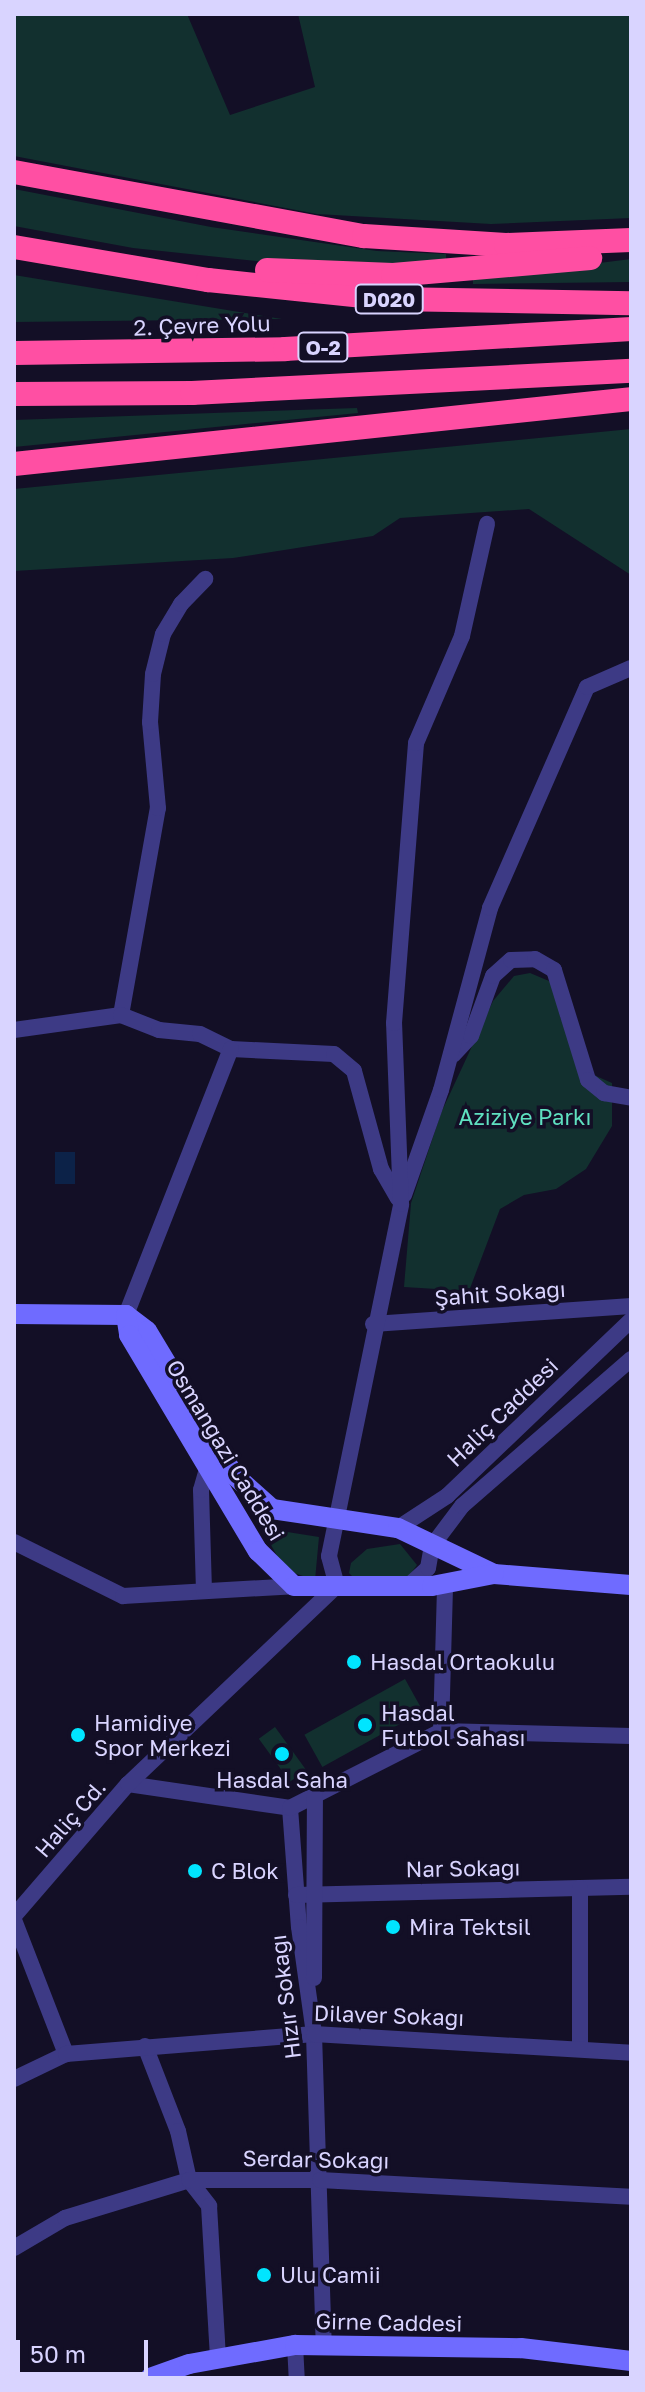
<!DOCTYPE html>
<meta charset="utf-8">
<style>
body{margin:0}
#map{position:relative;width:645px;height:2392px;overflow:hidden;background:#130f26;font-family:"Golos Text",sans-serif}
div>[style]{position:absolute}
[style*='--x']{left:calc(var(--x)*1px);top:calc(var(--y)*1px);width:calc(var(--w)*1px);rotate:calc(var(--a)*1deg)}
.green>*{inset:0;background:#12302f;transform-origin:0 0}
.water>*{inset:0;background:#0c2248;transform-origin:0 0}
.street>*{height:16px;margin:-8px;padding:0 8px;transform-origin:8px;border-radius:8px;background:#3d3a85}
.secondary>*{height:20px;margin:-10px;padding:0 10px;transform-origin:10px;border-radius:10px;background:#6f6bff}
.highway>*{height:24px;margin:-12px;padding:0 12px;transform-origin:12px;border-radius:12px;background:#ff4fa3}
.dots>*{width:22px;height:22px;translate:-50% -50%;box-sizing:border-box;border:4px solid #130f26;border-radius:50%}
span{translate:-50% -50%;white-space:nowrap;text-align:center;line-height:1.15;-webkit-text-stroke:7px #130f26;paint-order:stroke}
.shield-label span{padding:2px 6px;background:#130f26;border:2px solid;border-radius:6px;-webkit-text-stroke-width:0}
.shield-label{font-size:20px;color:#d9d4ff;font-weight:700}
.street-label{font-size:22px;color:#d9d4ff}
.park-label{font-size:22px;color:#5fe0c0}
.poi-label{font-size:22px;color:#d9d4ff}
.left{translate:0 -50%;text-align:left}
.frame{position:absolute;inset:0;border:16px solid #d9d4ff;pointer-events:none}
.scale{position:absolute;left:16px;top:2340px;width:132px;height:36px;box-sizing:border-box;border:4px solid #d9d4ff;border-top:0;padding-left:10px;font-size:24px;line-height:28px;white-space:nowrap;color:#d9d4ff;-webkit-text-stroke:6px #130f26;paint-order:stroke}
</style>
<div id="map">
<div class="green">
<i style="clip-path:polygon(14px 14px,187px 14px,230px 115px,315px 87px,298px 14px,631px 14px,631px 218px,491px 224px,317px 214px,14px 156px)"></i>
<i style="clip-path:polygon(14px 189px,211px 227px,377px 251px,446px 254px,446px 263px,275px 263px,133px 248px,14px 226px)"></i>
<i style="clip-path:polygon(631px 259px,631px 282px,473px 284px,473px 279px)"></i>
<i style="clip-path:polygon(14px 275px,282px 319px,14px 322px)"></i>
<i style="clip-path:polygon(357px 408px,358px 413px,14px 447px,14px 420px)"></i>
<i style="clip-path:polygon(631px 429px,631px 575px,529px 509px,400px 518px,373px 536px,233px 558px,14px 571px,14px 489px)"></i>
<i style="clip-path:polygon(530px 973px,549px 981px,560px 994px,560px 1017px,587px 1072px,612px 1083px,612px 1126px,586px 1169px,556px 1189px,524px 1195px,500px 1209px,469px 1291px,404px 1287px,411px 1203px,441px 1113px,493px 1001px,514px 976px)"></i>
<i style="clip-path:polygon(256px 1518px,281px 1531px,319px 1537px,315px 1580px,285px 1570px)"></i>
<i style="clip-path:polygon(400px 1544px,417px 1565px,406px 1580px,355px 1579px,349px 1573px,351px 1563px,367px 1549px)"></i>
<i style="left:405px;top:1679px;width:37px;height:115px;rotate:61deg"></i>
<i style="left:275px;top:1727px;width:53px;height:20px;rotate:54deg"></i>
</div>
<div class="water">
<i style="left:55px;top:1152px;width:20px;height:32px"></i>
</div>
<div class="street">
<i style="--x:121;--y:1015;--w:210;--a:-79.9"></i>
<i style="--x:158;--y:808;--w:86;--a:-95.3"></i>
<i style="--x:150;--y:722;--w:48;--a:-86.4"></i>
<i style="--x:153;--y:674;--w:41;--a:-76"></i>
<i style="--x:163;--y:634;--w:35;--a:-59"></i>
<i style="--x:181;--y:604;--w:35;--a:-46"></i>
<i style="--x:14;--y:1030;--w:108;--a:-8"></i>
<i style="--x:121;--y:1015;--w:41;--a:21.5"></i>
<i style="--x:159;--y:1030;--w:41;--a:5.6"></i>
<i style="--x:200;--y:1034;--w:34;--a:26"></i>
<i style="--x:231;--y:1049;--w:103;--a:2.8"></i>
<i style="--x:334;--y:1054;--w:26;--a:40"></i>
<i style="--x:354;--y:1071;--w:102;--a:74.6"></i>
<i style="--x:381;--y:1169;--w:34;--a:60"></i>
<i style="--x:453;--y:1055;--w:26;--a:-47"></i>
<i style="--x:471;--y:1036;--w:64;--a:-69.9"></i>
<i style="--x:493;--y:976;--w:24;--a:-42"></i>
<i style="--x:511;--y:960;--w:24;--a:-2"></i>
<i style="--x:535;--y:959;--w:22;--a:30"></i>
<i style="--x:554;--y:970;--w:115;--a:72.8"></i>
<i style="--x:588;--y:1080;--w:21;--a:39"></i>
<i style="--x:604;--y:1093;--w:27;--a:10"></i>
<i style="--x:404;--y:1195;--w:111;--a:-70.6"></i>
<i style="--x:441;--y:1090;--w:188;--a:-74.9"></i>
<i style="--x:490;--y:908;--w:241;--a:-66.3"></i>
<i style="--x:587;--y:687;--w:48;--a:-23.4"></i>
<i style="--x:126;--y:1315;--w:286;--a:-68.5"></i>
<i style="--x:373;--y:1324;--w:259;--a:-4"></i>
<i style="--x:398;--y:1528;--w:59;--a:-33.1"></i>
<i style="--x:447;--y:1496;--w:255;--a:-43.7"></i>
<i style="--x:14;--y:1542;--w:122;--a:26.4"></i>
<i style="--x:123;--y:1596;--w:171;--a:-3.3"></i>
<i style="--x:407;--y:1587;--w:28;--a:-42"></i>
<i style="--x:428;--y:1568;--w:22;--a:-80"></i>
<i style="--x:432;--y:1546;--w:50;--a:-53.1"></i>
<i style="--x:462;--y:1506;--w:224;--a:-41"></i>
<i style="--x:204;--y:1591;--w:101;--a:-91.7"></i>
<i style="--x:201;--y:1490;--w:26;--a:-74"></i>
<i style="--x:441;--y:1731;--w:190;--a:1.5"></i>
<i style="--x:128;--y:1784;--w:164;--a:8.4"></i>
<i style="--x:290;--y:1808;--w:119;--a:85.7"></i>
<i style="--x:299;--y:1927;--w:108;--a:82"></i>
<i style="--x:314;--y:2034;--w:311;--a:88.2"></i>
<i style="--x:290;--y:1808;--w:169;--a:-27"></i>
<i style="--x:441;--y:1731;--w:147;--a:-88.4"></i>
<i style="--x:296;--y:1895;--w:335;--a:-1.4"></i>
<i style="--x:14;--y:1916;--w:174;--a:-49.2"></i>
<i style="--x:128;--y:1784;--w:288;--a:-43.5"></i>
<i style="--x:337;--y:1586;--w:31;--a:-105"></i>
<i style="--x:329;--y:1556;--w:359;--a:-78.4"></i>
<i style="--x:401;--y:1204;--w:181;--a:-92.2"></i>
<i style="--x:394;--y:1023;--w:281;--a:-85.5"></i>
<i style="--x:416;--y:743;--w:116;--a:-66.7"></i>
<i style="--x:462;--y:636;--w:115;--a:-77.4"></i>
<i style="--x:14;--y:1920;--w:144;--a:68.8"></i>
<i style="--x:314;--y:1978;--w:183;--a:-89.7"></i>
<i style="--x:145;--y:2046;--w:91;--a:68.8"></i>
<i style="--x:178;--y:2131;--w:50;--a:77.3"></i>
<i style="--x:189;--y:2180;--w:33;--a:52"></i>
<i style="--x:209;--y:2206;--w:151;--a:86.6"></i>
<i style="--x:580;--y:2049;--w:161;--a:-90"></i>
<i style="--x:14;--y:2079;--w:58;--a:-25.7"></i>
<i style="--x:66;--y:2054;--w:249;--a:-4.6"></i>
<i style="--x:314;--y:2034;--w:318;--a:3.4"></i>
<i style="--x:14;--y:2248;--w:59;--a:-30.5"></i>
<i style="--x:65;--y:2218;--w:130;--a:-17"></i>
<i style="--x:189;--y:2180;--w:131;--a:0"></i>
<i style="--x:320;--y:2180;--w:311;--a:3.1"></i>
<i style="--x:295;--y:2345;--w:33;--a:87"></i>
</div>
<div class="secondary">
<i style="--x:14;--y:1314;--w:112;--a:0.5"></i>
<i style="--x:126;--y:1315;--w:26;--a:37"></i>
<i style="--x:147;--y:1331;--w:168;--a:58.9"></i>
<i style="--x:234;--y:1475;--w:51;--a:41.8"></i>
<i style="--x:272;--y:1509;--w:127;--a:8.6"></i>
<i style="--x:398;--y:1528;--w:106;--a:25.6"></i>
<i style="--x:494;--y:1574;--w:137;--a:4.6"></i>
<i style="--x:126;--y:1315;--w:20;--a:81"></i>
<i style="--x:129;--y:1335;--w:252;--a:59.2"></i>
<i style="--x:258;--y:1551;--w:50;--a:44.2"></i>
<i style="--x:294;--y:1586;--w:138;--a:0"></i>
<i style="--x:432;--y:1586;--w:63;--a:-11"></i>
<i style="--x:150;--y:2378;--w:41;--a:-19.7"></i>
<i style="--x:189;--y:2364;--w:108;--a:-10.2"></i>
<i style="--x:295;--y:2345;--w:226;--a:0.8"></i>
<i style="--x:521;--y:2348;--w:111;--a:6.7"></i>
</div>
<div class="highway">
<i style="--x:14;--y:172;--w:356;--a:10.4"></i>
<i style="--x:364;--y:236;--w:142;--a:3.6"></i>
<i style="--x:506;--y:245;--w:125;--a:-2.3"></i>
<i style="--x:14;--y:247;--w:197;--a:9.7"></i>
<i style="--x:208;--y:280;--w:185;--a:5.9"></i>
<i style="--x:392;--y:299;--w:239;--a:1"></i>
<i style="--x:267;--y:270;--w:126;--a:2.3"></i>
<i style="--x:393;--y:275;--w:198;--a:-4.9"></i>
<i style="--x:14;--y:353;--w:271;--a:-0.8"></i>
<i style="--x:285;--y:349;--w:347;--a:-3.3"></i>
<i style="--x:14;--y:394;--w:178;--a:-0.3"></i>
<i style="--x:192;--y:393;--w:440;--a:-2.9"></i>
<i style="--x:14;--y:464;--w:620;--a:-6.01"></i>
</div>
<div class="dots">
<i style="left:354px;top:1662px;background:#00e5ff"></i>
<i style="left:365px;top:1725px;background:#00e5ff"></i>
<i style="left:78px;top:1735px;background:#00e5ff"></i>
<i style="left:282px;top:1754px;background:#00e5ff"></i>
<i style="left:195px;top:1871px;background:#00e5ff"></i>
<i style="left:393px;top:1927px;background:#00e5ff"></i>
<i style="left:264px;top:2275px;background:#00e5ff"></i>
</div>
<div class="shield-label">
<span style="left:389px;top:299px">D020</span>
<span style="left:323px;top:347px">O-2</span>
</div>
<div class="street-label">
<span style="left:202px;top:325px;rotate:-2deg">2. Çevre Yolu</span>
<span style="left:500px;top:1293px;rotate:-4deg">Şahit Sokağı</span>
<span style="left:502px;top:1412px;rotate:-44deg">Haliç Caddesi</span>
<span style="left:226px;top:1450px;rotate:59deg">Osmangazi Caddesi</span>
<span style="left:70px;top:1818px;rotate:-49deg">Haliç Cd.</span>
<span style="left:463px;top:1868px;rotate:-1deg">Nar Sokağı</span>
<span style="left:285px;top:1997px;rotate:-97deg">Hızır Sokağı</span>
<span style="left:389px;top:2015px;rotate:2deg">Dilaver Sokağı</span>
<span style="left:316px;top:2159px;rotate:1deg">Serdar Sokağı</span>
<span style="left:389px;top:2322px;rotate:1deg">Girne Caddesi</span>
</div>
<div class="park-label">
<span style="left:525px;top:1117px">Aziziye Parkı</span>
</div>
<div class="poi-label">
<span class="left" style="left:370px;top:1662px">Hasdal Ortaokulu</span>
<span class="left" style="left:381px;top:1725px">Hasdal<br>Futbol Sahası</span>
<span class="left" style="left:94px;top:1735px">Hamidiye<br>Spor Merkezi</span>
<span style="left:282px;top:1780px">Hasdal Saha</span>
<span class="left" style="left:211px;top:1871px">C Blok</span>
<span class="left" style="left:409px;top:1927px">Mira Tektsil</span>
<span class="left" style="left:280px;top:2275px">Ulu Camii</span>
</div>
<div class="frame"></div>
<div class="scale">50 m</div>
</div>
